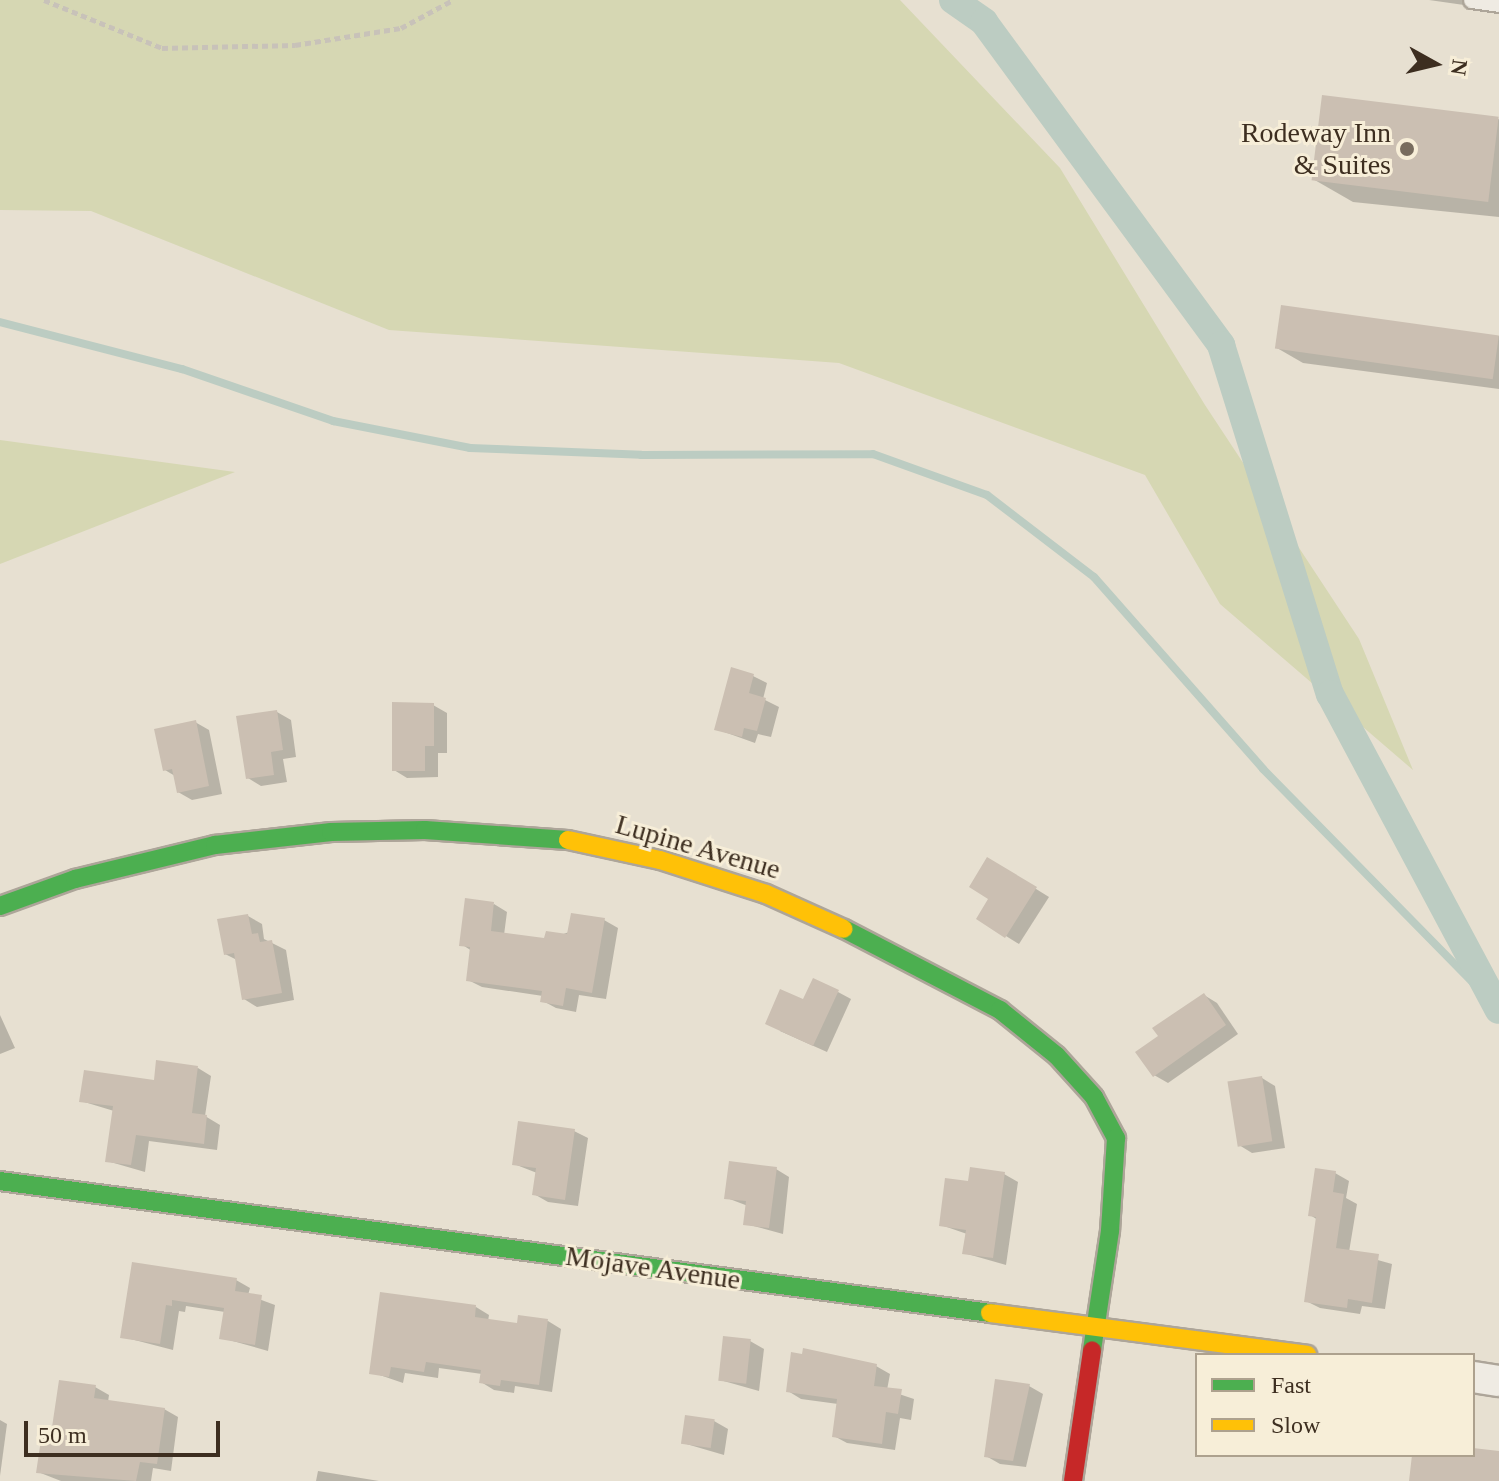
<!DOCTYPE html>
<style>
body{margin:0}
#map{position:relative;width:1499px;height:1481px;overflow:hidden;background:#e7e0d1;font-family:"Times New Roman",serif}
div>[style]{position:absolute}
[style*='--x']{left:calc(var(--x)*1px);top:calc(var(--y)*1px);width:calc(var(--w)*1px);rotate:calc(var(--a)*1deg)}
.green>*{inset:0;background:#d6d7b3}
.shadow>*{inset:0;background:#0003}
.stream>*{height:8px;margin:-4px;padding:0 4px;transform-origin:4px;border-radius:4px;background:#bcccc2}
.canal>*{height:28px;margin:-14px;padding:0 14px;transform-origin:14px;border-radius:14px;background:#bcccc2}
.building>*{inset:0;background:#cbbfb2;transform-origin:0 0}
.path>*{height:5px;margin-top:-2.5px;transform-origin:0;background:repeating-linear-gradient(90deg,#c8c2b9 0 6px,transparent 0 10px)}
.roads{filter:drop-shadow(2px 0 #ada599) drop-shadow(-2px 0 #ada599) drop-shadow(0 2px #ada599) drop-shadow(0 -2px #ada599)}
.lane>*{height:16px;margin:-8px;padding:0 8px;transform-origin:8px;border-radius:8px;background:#efebe3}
.street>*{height:30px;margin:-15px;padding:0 15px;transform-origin:15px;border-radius:15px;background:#efebe3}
.fast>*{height:18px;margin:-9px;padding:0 9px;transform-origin:9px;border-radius:9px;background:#4caf50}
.slow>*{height:18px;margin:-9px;padding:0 9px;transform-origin:9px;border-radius:9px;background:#ffc107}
.jam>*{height:18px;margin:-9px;padding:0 9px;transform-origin:9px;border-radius:9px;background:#c62828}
.dots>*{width:22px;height:22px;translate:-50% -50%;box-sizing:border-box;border:4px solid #f7eed8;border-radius:50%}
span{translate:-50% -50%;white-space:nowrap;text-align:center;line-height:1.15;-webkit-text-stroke:6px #f7eed8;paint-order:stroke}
.poi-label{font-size:28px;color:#3d2e20}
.right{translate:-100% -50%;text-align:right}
.street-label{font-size:28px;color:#3d2e20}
.legend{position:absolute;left:1195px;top:1353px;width:280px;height:104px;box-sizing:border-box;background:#f7eed8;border:2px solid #ada18e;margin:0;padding:10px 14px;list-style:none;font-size:24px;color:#3d2e20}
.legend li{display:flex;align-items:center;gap:16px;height:40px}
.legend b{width:40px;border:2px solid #ada18e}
.north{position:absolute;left:1395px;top:24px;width:80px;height:80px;-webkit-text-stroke:6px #f7eed8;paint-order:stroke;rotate:98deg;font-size:22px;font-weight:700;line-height:32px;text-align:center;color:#3d2e20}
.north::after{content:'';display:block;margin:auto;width:28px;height:36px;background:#3d2e20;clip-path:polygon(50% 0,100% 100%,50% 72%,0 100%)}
.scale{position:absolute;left:24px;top:1421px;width:196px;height:36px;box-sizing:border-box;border:4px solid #3d2e20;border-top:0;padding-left:10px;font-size:24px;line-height:28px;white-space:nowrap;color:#3d2e20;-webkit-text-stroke:6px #f7eed8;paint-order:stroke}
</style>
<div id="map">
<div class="green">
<i style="clip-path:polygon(0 0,900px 0,1060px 168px,1205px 405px,1359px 639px,1413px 770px,1220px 604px,1145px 475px,839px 363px,389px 330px,91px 211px,0 210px)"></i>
<i style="clip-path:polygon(0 440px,235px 472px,0 564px)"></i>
</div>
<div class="shadow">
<i style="clip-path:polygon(1429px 0,1499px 0,1492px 9px)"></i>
<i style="clip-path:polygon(1499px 119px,1499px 217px,1353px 202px,1313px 179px)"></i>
<i style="clip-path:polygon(1499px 336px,1499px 389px,1303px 363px,1277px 348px)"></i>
<i style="clip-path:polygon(753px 676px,767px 683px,763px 699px,779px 707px,771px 737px,758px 734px,755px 743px,716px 729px)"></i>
<i style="clip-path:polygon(433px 705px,447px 713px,447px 753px,438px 753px,438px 777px,407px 778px,394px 770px)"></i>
<i style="clip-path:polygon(277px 712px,291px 720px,296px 757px,283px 759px,287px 782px,261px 786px,248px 778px)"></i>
<i style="clip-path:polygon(195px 722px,209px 730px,222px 794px,192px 800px,178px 792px,175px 776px,165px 770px)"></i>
<i style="clip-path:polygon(1001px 867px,1049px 897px,1019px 944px,1006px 936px,991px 898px)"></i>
<i style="clip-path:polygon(494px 904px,507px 912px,504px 935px,546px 940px,604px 920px,618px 928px,606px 999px,579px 995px,576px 1012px,556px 1008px,543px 1001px,543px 996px,482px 987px,468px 980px,472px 951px,461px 944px)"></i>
<i style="clip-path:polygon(248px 916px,262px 924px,264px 939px,286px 950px,294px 1000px,257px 1007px,244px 999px,237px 960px,225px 954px)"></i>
<i style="clip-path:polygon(838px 992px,851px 999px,827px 1052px,780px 1031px,804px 1002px)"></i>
<i style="clip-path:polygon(1204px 995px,1217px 1003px,1238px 1034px,1168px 1083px,1154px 1075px,1161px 1037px)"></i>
<i style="clip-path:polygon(0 1015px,15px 1048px,0 1054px)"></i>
<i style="clip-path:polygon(198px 1068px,211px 1076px,205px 1116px,220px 1125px,217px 1150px,149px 1141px,145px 1172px,107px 1161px,114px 1111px,81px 1101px)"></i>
<i style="clip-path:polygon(1262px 1078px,1275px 1086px,1285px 1148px,1252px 1153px,1239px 1145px)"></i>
<i style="clip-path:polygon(574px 1131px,588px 1138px,578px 1206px,548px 1202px,534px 1194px,537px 1173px,514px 1164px)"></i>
<i style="clip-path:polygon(776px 1169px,789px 1177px,783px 1234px,746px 1224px,748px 1206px,727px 1198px)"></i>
<i style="clip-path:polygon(1335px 1173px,1349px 1181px,1346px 1198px,1357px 1204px,1349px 1252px,1392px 1264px,1385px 1309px,1362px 1306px,1360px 1314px,1320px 1308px,1306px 1301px,1318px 1220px,1310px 1215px)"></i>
<i style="clip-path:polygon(1004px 1174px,1018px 1182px,1006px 1265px,964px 1253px,967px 1234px,941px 1225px,970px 1183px)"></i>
<i style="clip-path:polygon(134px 1264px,236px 1280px,250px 1288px,248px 1295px,275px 1305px,268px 1351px,222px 1338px,225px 1312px,186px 1306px,185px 1312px,179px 1311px,173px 1350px,123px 1337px)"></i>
<i style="clip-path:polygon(476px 1307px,489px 1315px,488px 1321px,519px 1325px,548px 1321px,561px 1329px,552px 1392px,515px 1386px,514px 1393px,494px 1390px,481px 1382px,482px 1374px,439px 1368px,438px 1378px,405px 1373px,403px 1383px,371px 1372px)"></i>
<i style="clip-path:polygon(750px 1341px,764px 1349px,759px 1391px,720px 1380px)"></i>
<i style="clip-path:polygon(876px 1366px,890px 1374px,887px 1390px,914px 1399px,911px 1420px,900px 1418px,895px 1450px,847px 1443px,834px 1436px,838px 1404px,801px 1399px,788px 1391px)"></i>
<i style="clip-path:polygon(1029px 1386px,1043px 1394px,1026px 1467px,1000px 1464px,986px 1456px)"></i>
<i style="clip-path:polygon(95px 1387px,109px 1395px,108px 1402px,164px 1409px,178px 1417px,171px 1471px,153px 1468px,151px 1481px,61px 1481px,38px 1472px,52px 1437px)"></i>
<i style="clip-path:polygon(0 1420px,7px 1424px,0 1476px)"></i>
<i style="clip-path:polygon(714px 1421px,728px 1429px,724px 1455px,683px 1443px)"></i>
<i style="clip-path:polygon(318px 1471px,379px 1481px,380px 1481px,316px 1481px)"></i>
</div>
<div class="stream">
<i style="--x:0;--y:322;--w:188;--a:14.5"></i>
<i style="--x:182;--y:369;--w:160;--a:19"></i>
<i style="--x:333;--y:421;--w:140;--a:11.1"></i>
<i style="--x:470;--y:448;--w:171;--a:2.3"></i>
<i style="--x:641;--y:455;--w:232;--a:-0.2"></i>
<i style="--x:873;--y:454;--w:121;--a:19.8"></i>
<i style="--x:987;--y:495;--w:135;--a:37.5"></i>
<i style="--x:1094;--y:577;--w:256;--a:48.6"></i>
<i style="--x:1263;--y:769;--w:332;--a:45.5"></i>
</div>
<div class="canal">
<i style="--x:953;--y:0;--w:38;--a:35"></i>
<i style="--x:984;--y:22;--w:401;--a:53.7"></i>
<i style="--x:1221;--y:345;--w:366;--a:72.7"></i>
<i style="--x:1330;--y:694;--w:358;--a:61.9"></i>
</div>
<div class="building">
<i style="left:1322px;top:95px;width:178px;height:86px;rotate:7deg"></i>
<i style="left:1281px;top:305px;width:220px;height:44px;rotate:8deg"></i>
<i style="clip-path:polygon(731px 667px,754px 674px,749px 693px,766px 698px,757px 731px,744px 728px,742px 737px,714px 730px)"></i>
<i style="clip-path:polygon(392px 702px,434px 703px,434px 746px,425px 746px,425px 771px,392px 771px)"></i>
<i style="clip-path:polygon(277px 710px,283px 750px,271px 752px,274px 775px,246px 779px,236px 716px)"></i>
<i style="clip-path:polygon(196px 720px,209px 786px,177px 793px,172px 769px,163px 771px,154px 729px)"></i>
<i style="clip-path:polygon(987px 857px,1037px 887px,1005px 938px,976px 919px,988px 899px,969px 887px)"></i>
<i style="clip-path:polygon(465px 898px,494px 902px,491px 931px,544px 938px,546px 931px,567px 934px,571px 913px,605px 918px,592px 993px,566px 988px,563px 1006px,540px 1002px,542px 991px,466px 981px,470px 947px,459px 946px)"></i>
<i style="clip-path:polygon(248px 914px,252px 934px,258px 933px,260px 942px,272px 940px,282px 993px,242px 1000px,234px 953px,224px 955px,217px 919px)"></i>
<i style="clip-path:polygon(813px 978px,839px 990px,813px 1046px,765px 1024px,780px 989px,803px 999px)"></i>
<i style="clip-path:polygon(1204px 993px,1226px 1025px,1153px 1077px,1135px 1052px,1158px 1036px,1152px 1028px)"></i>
<i style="clip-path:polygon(156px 1060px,198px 1066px,192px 1113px,207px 1115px,204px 1144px,136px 1135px,131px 1165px,105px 1162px,113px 1106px,79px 1102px,84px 1070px,154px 1080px)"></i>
<i style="left:1262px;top:1076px;width:66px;height:35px;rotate:81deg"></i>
<i style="clip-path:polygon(518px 1121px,575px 1129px,565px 1200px,532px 1195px,536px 1168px,512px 1165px)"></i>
<i style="clip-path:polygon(729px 1161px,777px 1167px,769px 1228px,743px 1225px,746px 1201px,724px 1199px)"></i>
<i style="clip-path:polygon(970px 1167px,1005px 1172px,993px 1258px,962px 1254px,966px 1230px,939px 1226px,945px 1178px,968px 1181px)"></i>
<i style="clip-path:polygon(1315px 1168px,1336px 1171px,1333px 1192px,1344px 1194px,1336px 1248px,1379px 1254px,1372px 1303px,1348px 1299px,1347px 1308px,1304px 1302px,1316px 1217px,1308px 1216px)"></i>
<i style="clip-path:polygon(132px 1262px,237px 1278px,235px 1291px,262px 1295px,255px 1345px,219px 1339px,224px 1308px,172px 1300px,172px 1306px,166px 1305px,160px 1344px,120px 1338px)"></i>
<i style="clip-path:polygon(380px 1292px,476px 1305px,475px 1317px,517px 1323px,518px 1315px,548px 1319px,539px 1385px,501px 1380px,500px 1386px,479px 1383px,481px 1370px,426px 1362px,424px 1372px,391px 1367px,389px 1377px,369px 1374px)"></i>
<i style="left:723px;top:1336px;width:28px;height:45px;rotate:6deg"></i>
<i style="clip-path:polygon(803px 1348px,877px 1364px,874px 1386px,902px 1389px,898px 1414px,886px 1412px,882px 1444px,832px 1437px,837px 1399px,786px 1392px,791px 1352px,802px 1354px)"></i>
<i style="clip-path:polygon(995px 1379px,1030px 1384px,1013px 1461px,984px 1457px)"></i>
<i style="clip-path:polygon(59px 1380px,96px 1385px,94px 1398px,165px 1408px,157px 1464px,140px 1462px,136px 1481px,36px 1473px,42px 1433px,51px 1434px)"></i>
<i style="left:685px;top:1415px;width:30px;height:29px;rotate:8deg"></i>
<i style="clip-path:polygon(1473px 1448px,1499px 1451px,1499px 1481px,1409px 1481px,1412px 1455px,1473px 1455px)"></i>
</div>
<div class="path">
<i style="--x:44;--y:0;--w:127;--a:22.1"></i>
<i style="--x:162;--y:48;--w:133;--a:-1.3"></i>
<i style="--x:295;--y:45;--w:107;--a:-9.1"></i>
<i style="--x:401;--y:28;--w:59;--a:-28.3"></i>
</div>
<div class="roads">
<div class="lane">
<i style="--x:1472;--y:0;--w:27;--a:8"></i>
</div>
<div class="street">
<i style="--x:1473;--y:1377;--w:26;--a:9"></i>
</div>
<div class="fast">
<i style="--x:0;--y:906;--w:80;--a:-19.8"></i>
<i style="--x:75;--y:879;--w:144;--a:-13.7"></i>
<i style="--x:215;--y:845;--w:117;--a:-6.4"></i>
<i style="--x:331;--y:832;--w:94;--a:-1.2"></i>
<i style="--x:425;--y:830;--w:143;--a:4"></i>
<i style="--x:844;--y:929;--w:176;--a:27.4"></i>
<i style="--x:1000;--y:1010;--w:73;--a:38.9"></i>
<i style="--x:1057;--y:1056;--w:55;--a:47.9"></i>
<i style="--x:1094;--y:1097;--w:47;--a:61.8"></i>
<i style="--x:1116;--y:1138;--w:93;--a:93.7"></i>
<i style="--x:1110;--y:1231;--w:120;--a:98.6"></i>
<i style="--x:0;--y:1181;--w:999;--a:7.59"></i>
</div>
<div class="slow">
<i style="--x:568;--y:840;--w:94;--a:12.3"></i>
<i style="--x:660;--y:860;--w:111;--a:17.8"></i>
<i style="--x:766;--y:894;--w:85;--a:24.2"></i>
<i style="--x:990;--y:1313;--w:320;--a:7.5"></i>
</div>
<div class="jam">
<i style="--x:1073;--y:1481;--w:132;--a:-81.7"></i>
</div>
</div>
<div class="dots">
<i style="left:1407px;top:149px;background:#786c5e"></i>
</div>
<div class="poi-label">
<span class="right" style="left:1391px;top:149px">Rodeway Inn<br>&amp; Suites</span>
</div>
<div class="street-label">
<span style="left:698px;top:847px;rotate:16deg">Lupine Avenue</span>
<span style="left:653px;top:1268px;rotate:8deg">Mojave Avenue</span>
</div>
<ul class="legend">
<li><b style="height:10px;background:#4caf50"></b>Fast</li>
<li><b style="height:10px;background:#ffc107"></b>Slow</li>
</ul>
<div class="north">N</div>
<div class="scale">50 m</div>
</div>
